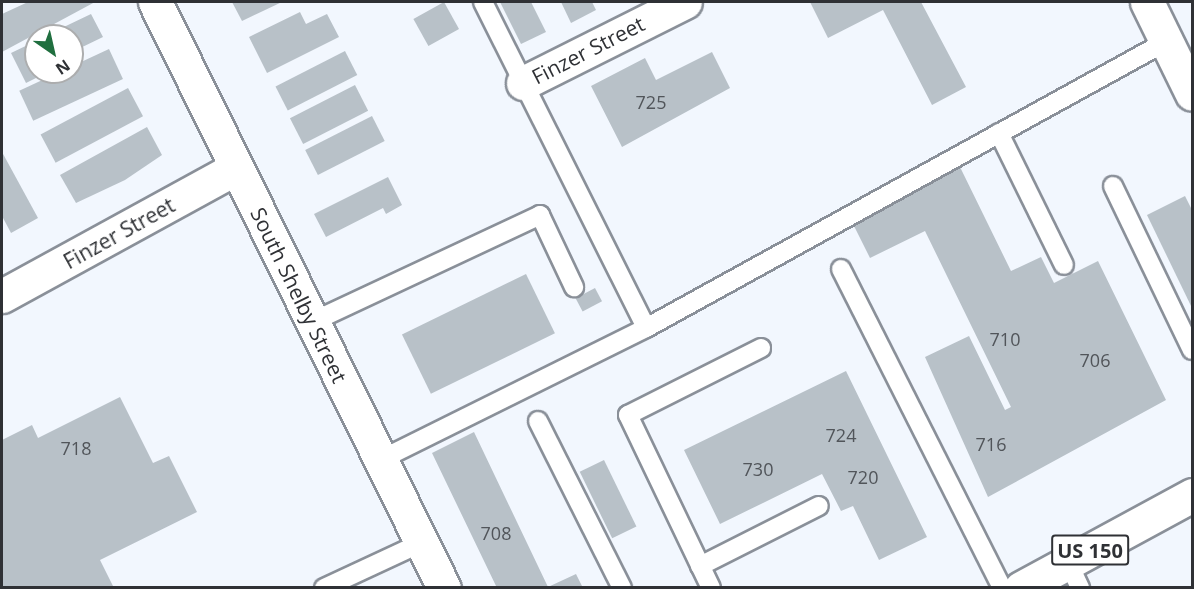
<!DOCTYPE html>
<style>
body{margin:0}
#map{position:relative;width:1194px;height:589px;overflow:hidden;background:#f2f7fe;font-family:"Open Sans",sans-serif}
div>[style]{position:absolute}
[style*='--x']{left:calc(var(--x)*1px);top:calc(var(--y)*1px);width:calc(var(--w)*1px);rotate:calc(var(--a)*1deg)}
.building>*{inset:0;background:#b8c1c8;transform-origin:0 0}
.roads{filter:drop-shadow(2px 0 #8a9099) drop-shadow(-2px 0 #8a9099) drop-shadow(0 2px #8a9099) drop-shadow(0 -2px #8a9099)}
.lane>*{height:18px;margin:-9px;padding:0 9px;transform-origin:9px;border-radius:9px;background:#fff}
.street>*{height:33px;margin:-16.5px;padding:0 16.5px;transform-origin:16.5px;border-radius:16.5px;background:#fff}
.secondary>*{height:33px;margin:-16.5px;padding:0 16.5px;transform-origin:16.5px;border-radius:16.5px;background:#fff}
.primary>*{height:33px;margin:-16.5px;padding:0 16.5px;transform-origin:16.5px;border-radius:16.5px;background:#fff}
span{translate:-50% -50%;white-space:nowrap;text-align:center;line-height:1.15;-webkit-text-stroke:4.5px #fff;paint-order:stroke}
.number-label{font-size:18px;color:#51555a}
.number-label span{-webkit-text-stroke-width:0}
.shield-label span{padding:2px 4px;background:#fff;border:2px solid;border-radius:4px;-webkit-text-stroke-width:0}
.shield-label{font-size:20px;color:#2f3135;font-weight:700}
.street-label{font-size:21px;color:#2f3135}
.frame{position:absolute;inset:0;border:3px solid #2f3135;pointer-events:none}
.north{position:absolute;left:24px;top:24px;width:60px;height:60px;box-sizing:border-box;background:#fff;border:2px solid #acadae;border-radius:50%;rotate:146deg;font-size:16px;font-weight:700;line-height:24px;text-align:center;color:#2f3135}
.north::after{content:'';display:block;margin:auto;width:21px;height:27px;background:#206f3f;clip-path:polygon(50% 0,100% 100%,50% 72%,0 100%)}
</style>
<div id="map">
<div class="building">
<i style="clip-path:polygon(28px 2px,95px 2px,2px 52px,2px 14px)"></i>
<i style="clip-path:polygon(232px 2px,282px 2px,242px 21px)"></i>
<i style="left:444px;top:2px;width:31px;height:35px;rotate:61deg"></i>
<i style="clip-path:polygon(500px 2px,531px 2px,546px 32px,521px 44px)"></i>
<i style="clip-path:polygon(561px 2px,592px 2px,596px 10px,571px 23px)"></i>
<i style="clip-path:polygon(810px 2px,921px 2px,966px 87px,932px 105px,883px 10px,828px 38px)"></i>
<i style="clip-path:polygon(300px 12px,306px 24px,327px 14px,339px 37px,267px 73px,249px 37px)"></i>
<i style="clip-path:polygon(91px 14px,103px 37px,72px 52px,72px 36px,45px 36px)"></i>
<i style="clip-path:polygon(36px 41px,36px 72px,48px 72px,26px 83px,11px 53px)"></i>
<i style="left:109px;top:49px;width:33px;height:99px;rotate:65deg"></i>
<i style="left:345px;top:51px;width:27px;height:78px;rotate:63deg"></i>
<i style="clip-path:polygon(712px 52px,730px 88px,622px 147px,591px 86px,645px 58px,656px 80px)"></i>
<i style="left:355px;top:85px;width:29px;height:73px;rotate:63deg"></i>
<i style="left:128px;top:88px;width:32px;height:99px;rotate:62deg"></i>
<i style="left:372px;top:116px;width:28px;height:75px;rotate:63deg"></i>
<i style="clip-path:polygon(147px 127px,162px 155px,125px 180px,76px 203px,60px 175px)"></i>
<i style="clip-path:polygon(2px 152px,38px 218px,11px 233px,2px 216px)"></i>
<i style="clip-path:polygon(960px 167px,1011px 271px,1041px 257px,1054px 283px,1098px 261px,1166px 400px,988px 497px,925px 357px,969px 336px,1005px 410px,1011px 407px,925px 231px,870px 258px,853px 224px)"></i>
<i style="clip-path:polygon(388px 177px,402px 205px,386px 214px,383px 208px,326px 237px,314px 214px)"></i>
<i style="clip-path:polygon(1185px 196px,1192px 210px,1192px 308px,1147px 215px)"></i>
<i style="left:526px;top:274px;width:66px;height:138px;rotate:64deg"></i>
<i style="left:595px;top:288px;width:15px;height:22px;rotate:62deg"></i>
<i style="clip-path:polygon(846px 371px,927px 537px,879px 560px,853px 506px,841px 511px,822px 474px,720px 524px,684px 450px)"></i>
<i style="clip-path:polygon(120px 397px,153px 463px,169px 456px,197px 512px,100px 560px,114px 588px,2px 588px,2px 440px,32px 425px,38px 438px)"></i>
<i style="clip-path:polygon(474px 432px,548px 587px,576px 574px,583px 588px,497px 588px,432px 453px)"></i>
<i style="left:604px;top:460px;width:74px;height:27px;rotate:64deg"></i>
</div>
<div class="roads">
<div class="lane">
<i style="--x:483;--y:2;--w:364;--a:63.4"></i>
<i style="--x:999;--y:133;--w:147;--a:63.8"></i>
<i style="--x:1113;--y:186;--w:182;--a:64.3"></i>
<i style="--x:841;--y:269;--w:357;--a:63.2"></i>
<i style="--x:312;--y:322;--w:252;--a:-25.1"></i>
<i style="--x:540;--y:215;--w:80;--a:64.7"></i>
<i style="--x:538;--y:421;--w:187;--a:63.3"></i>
<i style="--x:380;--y:460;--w:297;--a:-26.4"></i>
<i style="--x:646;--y:328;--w:595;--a:-28.85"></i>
<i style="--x:1068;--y:562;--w:29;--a:65"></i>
<i style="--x:700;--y:566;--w:133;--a:-26.8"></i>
<i style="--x:324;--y:588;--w:107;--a:-24.9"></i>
<i style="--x:711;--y:588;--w:192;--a:-115.6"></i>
<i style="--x:628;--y:415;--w:149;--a:-26.7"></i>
</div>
<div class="street">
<i style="--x:1147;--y:2;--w:102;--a:63.9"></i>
<i style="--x:523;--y:83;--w:181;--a:-26.6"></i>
<i style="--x:2;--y:296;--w:267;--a:-28.7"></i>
</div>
<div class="secondary">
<i style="--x:155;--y:2;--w:653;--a:63.75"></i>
</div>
<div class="primary">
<i style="--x:1021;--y:588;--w:195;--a:-28.5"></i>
</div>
</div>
<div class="number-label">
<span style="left:651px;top:102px">725</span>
<span style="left:1005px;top:339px">710</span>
<span style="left:1095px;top:360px">706</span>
<span style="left:841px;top:435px">724</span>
<span style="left:991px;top:444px">716</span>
<span style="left:76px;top:448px">718</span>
<span style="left:758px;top:469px">730</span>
<span style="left:863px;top:477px">720</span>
<span style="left:496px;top:533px">708</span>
</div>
<div class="shield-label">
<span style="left:1090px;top:550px">US 150</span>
</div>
<div class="street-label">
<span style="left:588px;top:50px;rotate:-27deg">Finzer Street</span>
<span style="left:119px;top:233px;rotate:-29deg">Finzer Street</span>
<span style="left:299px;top:295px;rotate:64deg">South Shelby Street</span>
</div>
<div class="frame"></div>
<div class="north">N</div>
</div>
